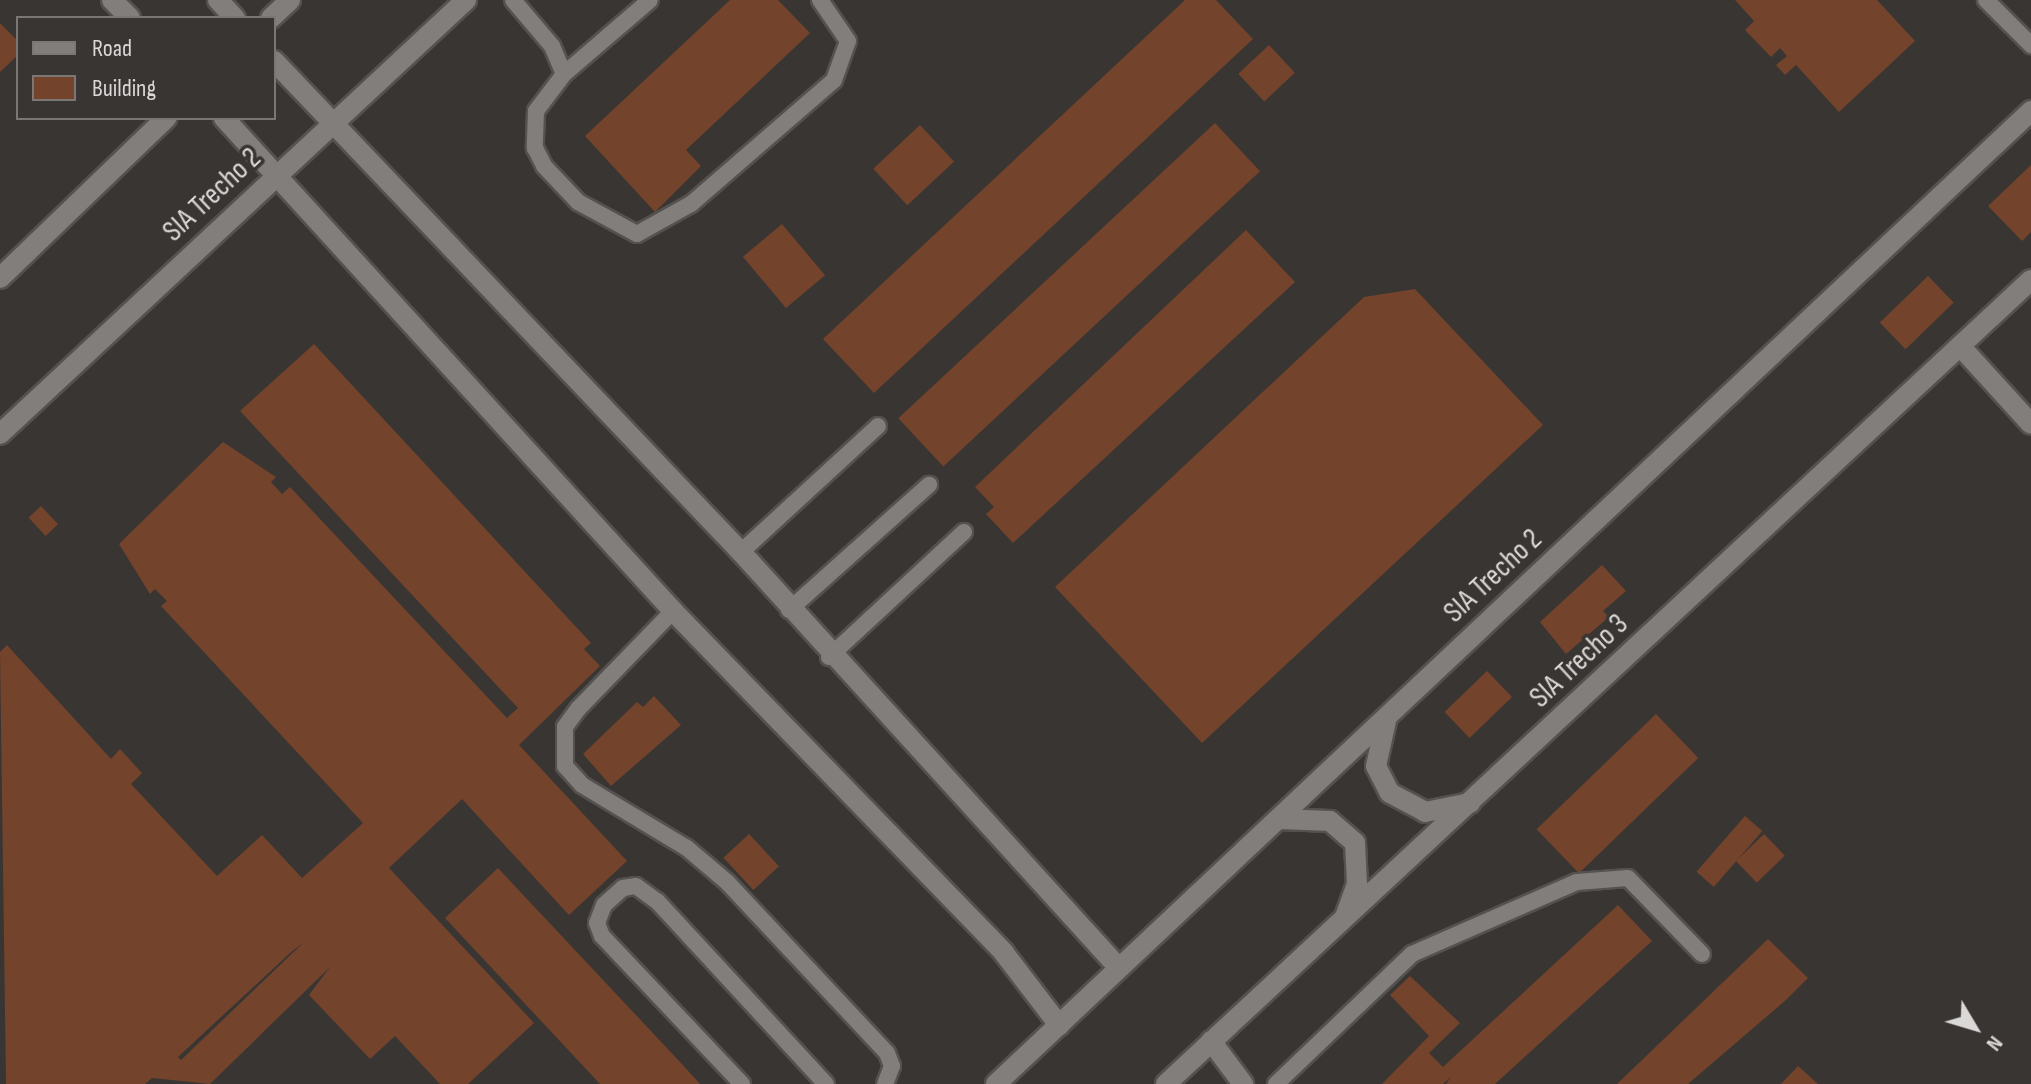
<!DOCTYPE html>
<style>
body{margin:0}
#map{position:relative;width:2031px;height:1084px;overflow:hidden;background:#393533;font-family:"Sofia Sans Condensed",sans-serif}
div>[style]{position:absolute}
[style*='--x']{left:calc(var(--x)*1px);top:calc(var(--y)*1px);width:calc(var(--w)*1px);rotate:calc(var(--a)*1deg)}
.building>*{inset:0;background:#73432b;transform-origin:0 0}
.roads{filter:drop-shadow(2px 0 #545250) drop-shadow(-2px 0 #545250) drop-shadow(0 2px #545250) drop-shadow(0 -2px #545250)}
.service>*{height:16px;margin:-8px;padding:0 8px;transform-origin:8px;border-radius:8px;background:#827e7c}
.tertiary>*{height:20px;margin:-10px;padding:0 10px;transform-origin:10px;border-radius:10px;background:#827e7c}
.secondary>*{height:20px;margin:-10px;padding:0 10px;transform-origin:10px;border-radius:10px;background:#827e7c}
span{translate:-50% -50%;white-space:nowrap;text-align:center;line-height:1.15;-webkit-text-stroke:7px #393533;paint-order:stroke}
.street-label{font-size:30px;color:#dbd9d8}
.legend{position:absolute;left:16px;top:16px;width:260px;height:104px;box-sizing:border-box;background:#393533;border:2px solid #7a7775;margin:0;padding:10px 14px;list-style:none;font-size:24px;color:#dbd9d8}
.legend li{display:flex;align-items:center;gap:16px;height:40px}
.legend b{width:40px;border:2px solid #7a7775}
.north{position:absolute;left:1935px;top:988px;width:80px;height:80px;-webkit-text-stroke:6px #393533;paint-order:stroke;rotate:128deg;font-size:22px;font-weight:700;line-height:32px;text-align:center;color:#dbd9d8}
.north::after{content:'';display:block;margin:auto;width:28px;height:36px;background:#dbd9d8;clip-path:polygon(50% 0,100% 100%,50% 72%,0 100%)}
</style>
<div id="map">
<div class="building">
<i style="clip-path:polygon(730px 0,778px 0,810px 33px,686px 150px,701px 166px,655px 212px,585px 136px)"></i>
<i style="clip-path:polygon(1185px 0,1216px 0,1253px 39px,874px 393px,823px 339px)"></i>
<i style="clip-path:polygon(1735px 0,1877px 0,1915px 41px,1839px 112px,1796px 65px,1785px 75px,1776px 65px,1787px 56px,1780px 48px,1771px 57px,1745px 30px,1754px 21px)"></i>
<i style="clip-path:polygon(0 23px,18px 41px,18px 55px,0 72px)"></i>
<i style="left:1269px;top:45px;width:38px;height:42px;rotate:47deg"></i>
<i style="left:1215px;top:123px;width:66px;height:433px;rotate:47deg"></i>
<i style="left:920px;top:125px;width:50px;height:64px;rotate:47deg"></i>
<i style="clip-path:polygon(2031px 165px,2031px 232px,2022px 241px,1988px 206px)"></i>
<i style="left:782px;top:224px;width:67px;height:51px;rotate:50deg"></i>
<i style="clip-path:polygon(1246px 230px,1295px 282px,1013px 543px,986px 514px,994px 507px,975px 487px)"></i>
<i style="left:1928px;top:276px;width:37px;height:67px;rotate:46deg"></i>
<i style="clip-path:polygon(1415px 289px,1543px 425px,1202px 743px,1055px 587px,1364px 297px)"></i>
<i style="clip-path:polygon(evenodd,314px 344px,591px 643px,584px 649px,600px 666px,519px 745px,627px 861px,569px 915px,462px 799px,389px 868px,534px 1023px,468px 1084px,440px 1084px,395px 1036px,370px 1059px,309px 995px,330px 967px,210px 1084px,152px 1078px,145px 1084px,6px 1084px,0 652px,7px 645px,111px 759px,120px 749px,142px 773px,131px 784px,217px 876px,262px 835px,302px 878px,363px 823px,161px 606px,167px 601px,155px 589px,150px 594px,119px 544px,223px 442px,276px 477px,271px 482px,282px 494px,290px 487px,507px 718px,518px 708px,240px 411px,314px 344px,304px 942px,181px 1060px,178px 1057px,290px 953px,304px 942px)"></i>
<i style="left:41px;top:506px;width:25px;height:17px;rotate:47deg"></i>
<i style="clip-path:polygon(1602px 565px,1626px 591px,1603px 611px,1609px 617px,1566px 654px,1540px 622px)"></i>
<i style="left:1487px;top:671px;width:36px;height:59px;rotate:46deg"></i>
<i style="clip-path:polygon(654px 696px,681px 725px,611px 786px,583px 754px,637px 702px,643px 707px)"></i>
<i style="left:1656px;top:714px;width:61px;height:166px;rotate:46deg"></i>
<i style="left:1745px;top:816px;width:23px;height:74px;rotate:41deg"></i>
<i style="left:749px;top:834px;width:44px;height:35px;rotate:47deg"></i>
<i style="left:1764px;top:834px;width:30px;height:39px;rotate:46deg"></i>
<i style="clip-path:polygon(498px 868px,680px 1062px,700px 1084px,600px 1084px,445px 918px)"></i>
<i style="clip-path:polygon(1618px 905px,1652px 941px,1495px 1084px,1446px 1084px,1451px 1077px,1443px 1084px,1382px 1084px,1429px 1036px,1390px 995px,1410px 976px,1460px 1023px,1429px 1053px,1443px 1067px)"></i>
<i style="clip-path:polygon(1768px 939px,1808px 978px,1786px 1000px,1688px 1084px,1617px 1084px)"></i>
<i style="clip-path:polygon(1798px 1066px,1818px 1084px,1781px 1084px)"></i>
</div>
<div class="roads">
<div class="service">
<i style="--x:513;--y:0;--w:60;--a:49.7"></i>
<i style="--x:552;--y:46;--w:30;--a:67"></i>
<i style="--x:564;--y:74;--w:46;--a:127.1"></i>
<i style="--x:536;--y:111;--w:37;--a:92"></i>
<i style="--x:535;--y:148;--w:20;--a:63"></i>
<i style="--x:544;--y:166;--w:50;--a:46.6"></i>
<i style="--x:578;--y:202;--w:67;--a:28.5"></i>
<i style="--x:637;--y:234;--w:62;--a:-29.1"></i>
<i style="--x:691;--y:204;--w:189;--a:-40.9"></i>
<i style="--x:834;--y:80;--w:41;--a:-70.3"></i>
<i style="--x:848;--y:41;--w:50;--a:-124.3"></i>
<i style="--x:1986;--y:0;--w:64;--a:45"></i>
<i style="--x:564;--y:74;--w:113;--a:-40.7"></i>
<i style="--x:741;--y:552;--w:186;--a:-42.6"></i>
<i style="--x:789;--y:610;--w:188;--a:-41.8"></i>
<i style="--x:673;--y:611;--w:136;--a:134.1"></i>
<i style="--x:578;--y:709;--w:22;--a:126"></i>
<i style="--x:565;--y:727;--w:39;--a:90"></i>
<i style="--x:565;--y:766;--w:25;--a:48"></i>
<i style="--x:582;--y:785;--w:122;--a:31"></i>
<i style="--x:687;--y:848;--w:52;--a:40.4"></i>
<i style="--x:727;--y:882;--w:234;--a:46.9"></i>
<i style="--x:887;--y:1053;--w:14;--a:69"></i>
<i style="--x:892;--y:1066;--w:19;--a:111"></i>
<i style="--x:829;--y:657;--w:184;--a:-42.8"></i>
<i style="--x:742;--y:1084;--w:204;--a:-133.4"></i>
<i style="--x:602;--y:936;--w:14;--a:-111"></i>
<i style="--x:597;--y:923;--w:19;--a:-69"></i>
<i style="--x:604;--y:905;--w:25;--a:-42"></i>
<i style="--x:623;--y:888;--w:13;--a:-9"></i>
<i style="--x:636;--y:886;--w:26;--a:36"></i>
<i style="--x:657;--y:901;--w:249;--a:47.3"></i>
<i style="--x:1276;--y:1084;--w:188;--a:-43.7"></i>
<i style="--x:1412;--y:954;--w:180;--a:-23.6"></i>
<i style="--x:1577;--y:882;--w:51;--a:-4.5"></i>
<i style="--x:1628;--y:878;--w:106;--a:45.8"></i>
</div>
<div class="tertiary">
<i style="--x:1960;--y:346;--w:105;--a:47.7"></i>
</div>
<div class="secondary">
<i style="--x:112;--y:0;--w:25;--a:45"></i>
<i style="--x:218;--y:0;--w:25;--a:47"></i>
<i style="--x:271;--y:18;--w:26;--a:-43"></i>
<i style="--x:274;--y:61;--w:678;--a:46.44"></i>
<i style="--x:741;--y:552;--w:562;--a:47.74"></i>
<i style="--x:224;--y:118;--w:667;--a:47.67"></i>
<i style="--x:673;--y:611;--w:476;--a:45.9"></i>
<i style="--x:1004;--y:953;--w:91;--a:52.6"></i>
<i style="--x:0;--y:278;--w:231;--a:-43.9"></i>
<i style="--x:0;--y:434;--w:637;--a:-42.96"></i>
<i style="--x:1386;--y:721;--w:46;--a:102.5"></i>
<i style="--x:1376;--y:766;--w:30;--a:63"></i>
<i style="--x:1390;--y:793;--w:40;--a:28"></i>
<i style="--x:1425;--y:812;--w:46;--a:-11.3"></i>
<i style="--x:1280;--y:819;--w:50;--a:2.3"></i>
<i style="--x:1330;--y:821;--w:33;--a:41"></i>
<i style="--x:1355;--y:843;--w:41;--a:87.2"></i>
<i style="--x:1357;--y:884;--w:35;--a:110"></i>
<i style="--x:1211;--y:1041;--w:54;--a:53.3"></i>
<i style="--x:996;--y:1084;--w:1421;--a:-43.23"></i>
<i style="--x:1166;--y:1084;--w:1181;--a:-42.91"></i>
</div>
</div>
<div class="street-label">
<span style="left:212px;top:195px;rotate:-43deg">SIA Trecho 2</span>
<span style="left:1493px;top:576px;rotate:-43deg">SIA Trecho 2</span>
<span style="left:1579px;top:661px;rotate:-43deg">SIA Trecho 3</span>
</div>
<ul class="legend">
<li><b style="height:10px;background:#827e7c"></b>Road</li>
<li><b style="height:22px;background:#73432b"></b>Building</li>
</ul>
<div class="north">N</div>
</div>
